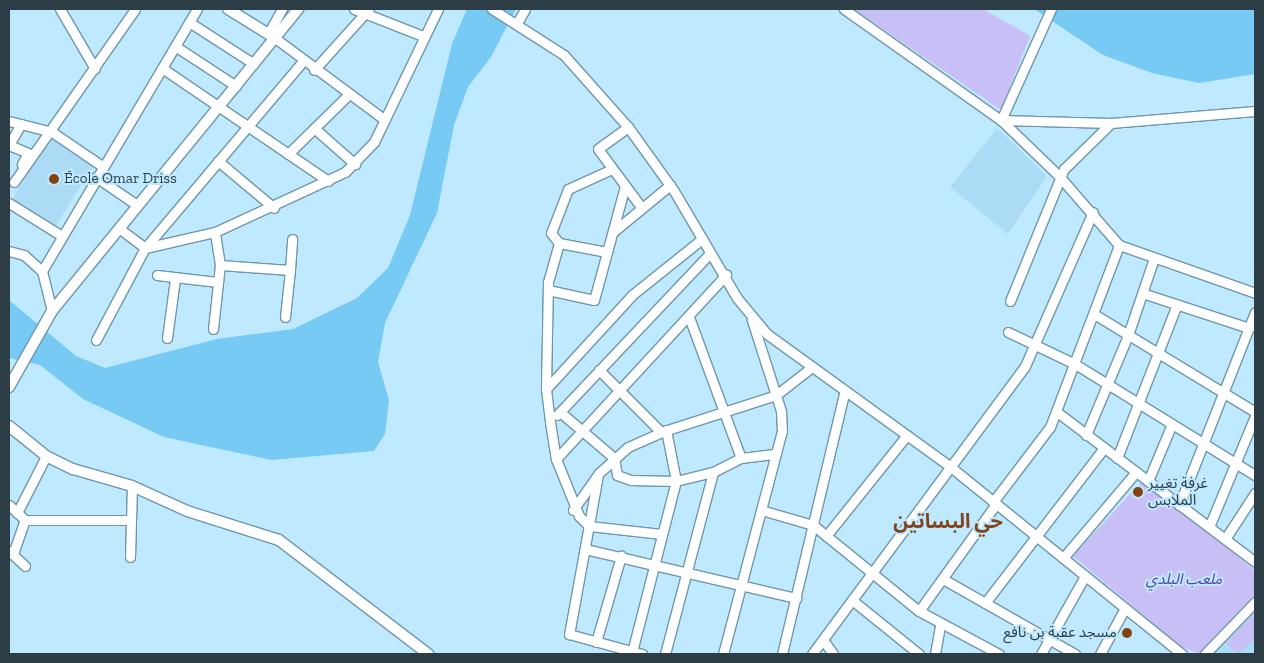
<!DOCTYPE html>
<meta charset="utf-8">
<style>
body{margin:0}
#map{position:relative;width:1264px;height:663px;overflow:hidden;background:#bfe9ff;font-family:"Zilla Slab","Noto Sans Arabic",serif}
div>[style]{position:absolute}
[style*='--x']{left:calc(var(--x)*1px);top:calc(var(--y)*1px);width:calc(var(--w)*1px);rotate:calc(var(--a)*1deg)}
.built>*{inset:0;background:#acdbf6;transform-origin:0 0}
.green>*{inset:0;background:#c7bff5}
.water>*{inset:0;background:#77caf3}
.roads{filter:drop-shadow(1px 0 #6f96aa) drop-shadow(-1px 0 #6f96aa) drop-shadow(0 1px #6f96aa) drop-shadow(0 -1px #6f96aa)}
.minor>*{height:9px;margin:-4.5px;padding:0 4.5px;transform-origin:4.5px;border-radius:4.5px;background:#fff}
.major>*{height:10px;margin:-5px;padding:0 5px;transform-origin:5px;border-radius:5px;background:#fff}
.dots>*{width:14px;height:14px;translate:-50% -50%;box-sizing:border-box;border:2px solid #bfe9ff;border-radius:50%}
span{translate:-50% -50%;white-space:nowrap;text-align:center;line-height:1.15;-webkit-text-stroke:4px #bfe9ff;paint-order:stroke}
.poi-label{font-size:15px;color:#2c3d45}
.left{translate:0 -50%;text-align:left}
.right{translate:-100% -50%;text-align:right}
.park-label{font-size:15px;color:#5b40a4;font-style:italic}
.district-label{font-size:20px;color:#82451b;font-weight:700}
.frame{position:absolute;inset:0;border:10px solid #2c3d45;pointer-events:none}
</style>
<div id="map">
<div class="built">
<i style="clip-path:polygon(997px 128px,1047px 176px,1008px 234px,950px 187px)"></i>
<i style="left:51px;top:137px;width:51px;height:73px;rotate:32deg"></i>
<i style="clip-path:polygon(1255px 608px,1255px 654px,1213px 654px,1223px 643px)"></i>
</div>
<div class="green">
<i style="clip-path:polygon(854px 9px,983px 9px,1030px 36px,1001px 110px)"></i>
<i style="clip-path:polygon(1144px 479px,1255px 571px,1255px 594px,1199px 653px,1181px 647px,1073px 556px)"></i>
<i style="clip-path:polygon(1255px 613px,1255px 639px,1237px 654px,1226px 643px)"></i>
</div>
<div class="water">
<i style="clip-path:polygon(467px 9px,516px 9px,491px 57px,468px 87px,454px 125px,437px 213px,385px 323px,378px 362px,389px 400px,385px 434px,374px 451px,271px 460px,164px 437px,83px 399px,40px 365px,9px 358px,9px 300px,76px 356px,105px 368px,217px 339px,293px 329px,357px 298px,388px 268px,410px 215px,452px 44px)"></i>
<i style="clip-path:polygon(1034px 9px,1255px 9px,1255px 74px,1199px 83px,1152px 73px,1103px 55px)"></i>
</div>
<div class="roads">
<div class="minor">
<i style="--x:60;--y:9;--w:69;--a:59.7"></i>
<i style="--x:354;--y:9;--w:74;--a:21.4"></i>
<i style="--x:492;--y:9;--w:85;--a:32.6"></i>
<i style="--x:564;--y:55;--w:96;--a:48.4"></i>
<i style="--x:628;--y:127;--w:79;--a:54.3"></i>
<i style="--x:674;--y:191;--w:124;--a:59.5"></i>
<i style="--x:737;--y:298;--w:47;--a:50.2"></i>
<i style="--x:767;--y:334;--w:228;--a:35.9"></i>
<i style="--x:952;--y:468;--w:296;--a:39"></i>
<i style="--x:844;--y:9;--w:192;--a:35.3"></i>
<i style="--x:1001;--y:120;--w:81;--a:44"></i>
<i style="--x:1059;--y:176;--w:91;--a:49"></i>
<i style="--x:1119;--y:245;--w:144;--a:19.4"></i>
<i style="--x:1051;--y:9;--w:122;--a:114.2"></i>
<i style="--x:1001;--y:120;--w:110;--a:1.6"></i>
<i style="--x:1111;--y:123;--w:144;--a:-4.8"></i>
<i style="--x:189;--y:22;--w:77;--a:32.9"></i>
<i style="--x:517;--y:23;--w:16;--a:-60"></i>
<i style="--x:268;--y:34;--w:29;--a:-61"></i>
<i style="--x:275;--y:38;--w:137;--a:36.7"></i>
<i style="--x:175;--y:46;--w:73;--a:33.3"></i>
<i style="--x:162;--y:68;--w:201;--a:34.2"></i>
<i style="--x:314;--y:70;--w:82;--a:-48"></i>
<i style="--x:9;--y:121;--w:44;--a:14.3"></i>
<i style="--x:52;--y:132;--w:60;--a:34.2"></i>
<i style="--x:21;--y:124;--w:24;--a:120"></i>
<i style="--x:9;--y:145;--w:21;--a:23"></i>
<i style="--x:28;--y:153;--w:13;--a:119"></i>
<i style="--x:628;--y:127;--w:37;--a:144"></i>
<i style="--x:598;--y:149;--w:72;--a:53.4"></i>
<i style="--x:314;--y:128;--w:55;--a:41.3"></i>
<i style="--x:288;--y:154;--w:86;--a:-44.5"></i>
<i style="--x:218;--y:161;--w:73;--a:40"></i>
<i style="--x:612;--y:169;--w:48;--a:155.6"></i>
<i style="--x:568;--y:189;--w:47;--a:111.1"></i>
<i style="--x:551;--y:233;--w:13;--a:51"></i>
<i style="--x:559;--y:243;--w:41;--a:105.8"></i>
<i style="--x:548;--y:282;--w:107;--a:91.1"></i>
<i style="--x:546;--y:389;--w:33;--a:83"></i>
<i style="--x:550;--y:422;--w:37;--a:81"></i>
<i style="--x:556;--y:459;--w:61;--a:68"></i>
<i style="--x:579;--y:516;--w:14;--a:45"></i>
<i style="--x:589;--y:526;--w:73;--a:6.3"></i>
<i style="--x:96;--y:177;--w:50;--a:34.3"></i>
<i style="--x:14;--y:182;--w:211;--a:-55"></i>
<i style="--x:9;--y:203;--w:62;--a:31.9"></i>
<i style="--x:120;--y:229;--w:31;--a:37"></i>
<i style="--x:145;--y:248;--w:72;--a:-12.9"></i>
<i style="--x:215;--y:232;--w:143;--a:-24.8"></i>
<i style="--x:345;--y:172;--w:42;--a:-46"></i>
<i style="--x:374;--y:142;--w:148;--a:-64.3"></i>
<i style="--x:613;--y:232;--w:74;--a:-39.5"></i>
<i style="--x:559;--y:243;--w:49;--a:10.6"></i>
<i style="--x:9;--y:251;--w:16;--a:15"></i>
<i style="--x:24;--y:255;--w:24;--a:42"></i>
<i style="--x:42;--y:271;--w:41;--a:76"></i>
<i style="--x:220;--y:265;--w:70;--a:4.1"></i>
<i style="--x:290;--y:270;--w:31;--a:-86"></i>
<i style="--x:42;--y:271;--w:304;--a:-59.4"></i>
<i style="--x:157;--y:275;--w:61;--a:6.5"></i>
<i style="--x:548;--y:290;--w:47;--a:12.3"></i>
<i style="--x:594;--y:300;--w:118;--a:-74.8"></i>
<i style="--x:1142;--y:293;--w:113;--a:18.1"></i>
<i style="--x:1010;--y:301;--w:143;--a:-67.8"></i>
<i style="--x:1064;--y:169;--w:66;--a:-44.4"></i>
<i style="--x:1094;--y:314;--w:188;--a:31.3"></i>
<i style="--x:285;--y:317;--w:47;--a:-83.9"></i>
<i style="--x:689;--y:317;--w:150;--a:69.8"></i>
<i style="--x:213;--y:329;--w:64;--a:-83.8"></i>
<i style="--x:220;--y:265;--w:33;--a:-99"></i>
<i style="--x:1008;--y:332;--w:74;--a:25.5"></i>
<i style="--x:1075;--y:364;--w:211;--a:31.7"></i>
<i style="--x:167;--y:338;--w:60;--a:-82.3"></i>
<i style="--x:96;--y:340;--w:104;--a:-62"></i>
<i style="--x:145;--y:248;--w:245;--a:-49.8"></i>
<i style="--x:599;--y:370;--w:88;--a:45"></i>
<i style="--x:546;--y:389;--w:127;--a:-47.5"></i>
<i style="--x:632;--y:295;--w:90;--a:-38.7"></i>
<i style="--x:560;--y:412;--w:71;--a:40.4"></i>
<i style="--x:614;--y:458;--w:17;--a:80"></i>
<i style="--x:617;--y:475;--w:15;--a:20"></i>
<i style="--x:631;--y:480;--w:45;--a:1.3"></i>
<i style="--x:676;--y:481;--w:38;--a:-14"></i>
<i style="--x:713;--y:472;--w:31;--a:-27"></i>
<i style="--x:741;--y:458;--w:35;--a:-7"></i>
<i style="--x:1057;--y:412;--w:248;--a:37.1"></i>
<i style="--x:557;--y:415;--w:223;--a:-46.6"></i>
<i style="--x:1086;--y:435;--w:108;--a:-67.2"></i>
<i style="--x:1128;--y:335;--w:81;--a:-71.3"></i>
<i style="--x:1117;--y:458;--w:162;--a:-68.7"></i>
<i style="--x:556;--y:459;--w:251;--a:-47.3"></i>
<i style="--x:598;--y:475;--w:162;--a:100.3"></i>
<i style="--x:569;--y:634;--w:76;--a:15.3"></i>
<i style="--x:1148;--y:481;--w:62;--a:-67.2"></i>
<i style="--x:993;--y:502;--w:94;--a:-52.8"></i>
<i style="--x:1050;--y:427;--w:195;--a:-69.2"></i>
<i style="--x:9;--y:505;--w:22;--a:43"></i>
<i style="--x:25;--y:520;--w:105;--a:0"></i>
<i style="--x:1179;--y:505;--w:207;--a:-68.5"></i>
<i style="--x:573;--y:510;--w:45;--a:-54.9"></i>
<i style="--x:599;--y:473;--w:39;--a:-42"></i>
<i style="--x:628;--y:447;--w:36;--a:-24"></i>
<i style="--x:661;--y:432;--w:121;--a:-17.8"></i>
<i style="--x:776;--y:395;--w:46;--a:-37.9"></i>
<i style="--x:761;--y:510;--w:54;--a:16.1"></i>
<i style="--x:813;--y:525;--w:136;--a:39.1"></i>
<i style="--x:919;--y:611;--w:91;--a:28.3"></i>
<i style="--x:17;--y:513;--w:64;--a:-63"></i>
<i style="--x:1209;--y:527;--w:120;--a:-67.5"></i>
<i style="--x:826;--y:536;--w:129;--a:-51.3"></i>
<i style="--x:1225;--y:539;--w:55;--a:-56.9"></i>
<i style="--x:585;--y:549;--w:217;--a:13.1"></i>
<i style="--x:9;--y:551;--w:22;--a:43"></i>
<i style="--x:13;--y:554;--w:36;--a:-71"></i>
<i style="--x:130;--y:557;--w:71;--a:-88.4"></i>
<i style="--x:1063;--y:558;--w:113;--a:-49.7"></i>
<i style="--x:943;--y:579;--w:152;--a:29.6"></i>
<i style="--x:852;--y:600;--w:86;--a:38.9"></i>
<i style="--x:985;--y:603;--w:195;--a:-52.5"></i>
<i style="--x:919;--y:611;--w:132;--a:-54.3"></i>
<i style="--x:823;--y:640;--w:17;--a:54"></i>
<i style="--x:596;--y:642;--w:90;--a:-73.8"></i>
<i style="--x:632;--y:652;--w:177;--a:-75.6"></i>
<i style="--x:676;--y:481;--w:52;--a:-101.1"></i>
<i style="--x:665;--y:654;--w:188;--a:-75.2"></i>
<i style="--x:723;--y:654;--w:231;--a:-75.2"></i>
<i style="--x:782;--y:431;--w:20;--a:-93"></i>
<i style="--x:781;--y:411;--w:96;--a:-107.7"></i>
<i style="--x:782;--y:654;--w:271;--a:-76.6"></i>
<i style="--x:812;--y:654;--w:358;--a:-53.5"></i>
<i style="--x:1025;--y:366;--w:168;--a:-66.2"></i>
<i style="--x:935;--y:654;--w:29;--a:-80"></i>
<i style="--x:1041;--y:654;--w:90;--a:-60.6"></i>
<i style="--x:1100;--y:654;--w:52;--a:-61.5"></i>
<i style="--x:1205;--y:654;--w:72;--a:-46.1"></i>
</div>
<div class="major">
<i style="--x:228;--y:9;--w:55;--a:31.7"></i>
<i style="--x:9;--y:387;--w:87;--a:-60.5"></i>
<i style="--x:52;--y:311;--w:390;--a:-50.8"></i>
<i style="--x:9;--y:426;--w:48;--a:39"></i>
<i style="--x:46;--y:456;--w:30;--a:26"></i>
<i style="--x:73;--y:469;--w:61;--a:16.1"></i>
<i style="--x:132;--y:486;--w:60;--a:24.4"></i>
<i style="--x:187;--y:511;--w:96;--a:17.5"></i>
<i style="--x:279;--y:540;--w:188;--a:37.4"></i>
</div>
</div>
<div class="dots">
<i style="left:54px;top:179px;background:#844211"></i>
<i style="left:1138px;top:492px;background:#844211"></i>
<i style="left:1127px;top:633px;background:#844211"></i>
</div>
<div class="poi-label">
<span class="left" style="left:64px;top:179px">École Omar Driss</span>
<span class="left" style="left:1148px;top:492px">غرفة تغيير<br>الملابس</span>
<span class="right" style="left:1117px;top:633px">مسجد عقبة بن نافع</span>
</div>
<div class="park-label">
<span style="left:1184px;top:580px">ملعب البلدي</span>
</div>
<div class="district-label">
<span style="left:948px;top:521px">حي البساتين</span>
</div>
<div class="frame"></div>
</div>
